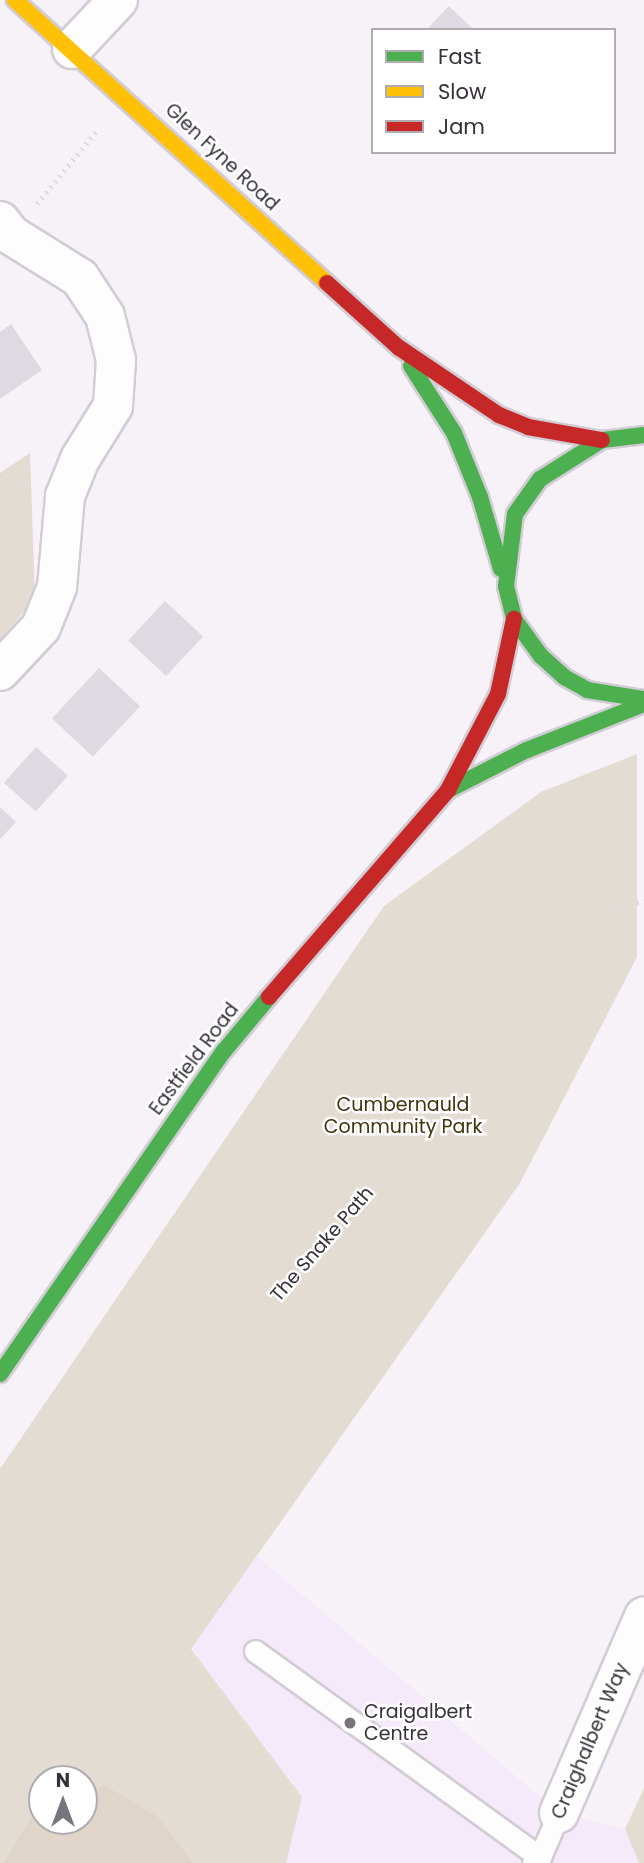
<!DOCTYPE html>
<style>
body{margin:0}
#map{position:relative;width:644px;height:1863px;overflow:hidden;background:#f6f2f8;font-family:Poppins,sans-serif}
div>[style]{position:absolute}
[style*='--x']{left:calc(var(--x)*1px);top:calc(var(--y)*1px);width:calc(var(--w)*1px);rotate:calc(var(--a)*1deg)}
.built>*{inset:0;background:#f5eafa}
.green>*{inset:0;background:#e3dcd3}
.forest>*{inset:0;background:#dfd5c9}
.building>*{inset:0;background:#dfd9e1;transform-origin:0 0}
.path>*{height:4.5px;margin-top:-2.25px;transform-origin:0;background:repeating-linear-gradient(90deg,#dcdadd 0 2px,transparent 0 7px)}
.roads{filter:drop-shadow(2px 0 #d2ccd4) drop-shadow(-2px 0 #d2ccd4) drop-shadow(0 2px #d2ccd4) drop-shadow(0 -2px #d2ccd4)}
.lane>*{height:21px;margin:-10.5px;padding:0 10.5px;transform-origin:10.5px;border-radius:10.5px;background:#fefdfe}
.street>*{height:38px;margin:-19px;padding:0 19px;transform-origin:19px;border-radius:19px;background:#fefdfe}
.fast>*{height:16px;margin:-8px;padding:0 8px;transform-origin:8px;border-radius:8px;background:#4caf50}
.slow>*{height:16px;margin:-8px;padding:0 8px;transform-origin:8px;border-radius:8px;background:#ffc107}
.jam>*{height:16px;margin:-8px;padding:0 8px;transform-origin:8px;border-radius:8px;background:#c62828}
.dots>*{width:19px;height:19px;translate:-50% -50%;box-sizing:border-box;border:4px solid #fff;border-radius:50%}
span{translate:-50% -50%;white-space:nowrap;text-align:center;line-height:1.15;-webkit-text-stroke:5px #fff;paint-order:stroke}
.street-label{font-size:19px;color:#363038}
.park-label{font-size:19px;color:#42320d}
.poi-label{font-size:19px;color:#363038}
.left{translate:0 -50%;text-align:left}
.legend{position:absolute;left:371px;top:28px;width:245px;height:126px;box-sizing:border-box;background:#fff;border:2px solid #afacaf;margin:0;padding:9px 12px;list-style:none;font-size:21px;color:#363038}
.legend li{display:flex;align-items:center;gap:14px;height:35px}
.legend b{width:35px;border:2px solid #afacaf}
.north{position:absolute;left:28px;top:1765px;width:70px;height:70px;box-sizing:border-box;background:#fff;border:2px solid #afacaf;border-radius:50%;rotate:0deg;font-size:19px;font-weight:700;line-height:28px;text-align:center;color:#363038}
.north::after{content:'';display:block;margin:auto;width:24px;height:32px;background:#79747b;clip-path:polygon(50% 0,100% 100%,50% 72%,0 100%)}
</style>
<div id="map">
<div class="built">
<i style="clip-path:polygon(257px 1556px,559px 1813px,625px 1829px,639px 1863px,286px 1863px,302px 1797px,191px 1649px)"></i>
</div>
<div class="green">
<i style="clip-path:polygon(30px 453px,35px 599px,0 639px,0 473px)"></i>
<i style="clip-path:polygon(evenodd,637px 754px,637px 957px,520px 1183px,191px 1649px,302px 1797px,286px 1863px,0 1863px,0 1469px,384px 906px,541px 792px,637px 754px,42px 1779px,84px 1779px,84px 1821px,42px 1821px,42px 1779px)"></i>
<i style="clip-path:polygon(644px 1788px,644px 1863px,639px 1863px,625px 1829px)"></i>
</div>
<div class="forest">
<i style="clip-path:polygon(104px 1785px,158px 1817px,193px 1863px,4px 1863px,39px 1804px,42px 1821px,84px 1821px,84px 1791px)"></i>
</div>
<div class="building">
<i style="clip-path:polygon(449px 6px,474px 30px,426px 30px)"></i>
<i style="clip-path:polygon(11px 324px,42px 370px,0 399px,0 332px)"></i>
<i style="left:165px;top:601px;width:52px;height:54px;rotate:43deg"></i>
<i style="left:99px;top:668px;width:56px;height:69px;rotate:43deg"></i>
<i style="left:36px;top:747px;width:43px;height:48px;rotate:42deg"></i>
<i style="clip-path:polygon(0 807px,16px 822px,0 839px)"></i>
</div>
<div class="path">
<i style="--x:37;--y:204;--w:97;--a:-50.9"></i>
<i style="--x:0;--y:475;--w:29;--a:18"></i>
<i style="--x:0;--y:1608;--w:741;--a:-48.39"></i>
<i style="--x:492;--y:1054;--w:136;--a:-62.5"></i>
<i style="--x:555;--y:933;--w:67;--a:-23.9"></i>
<i style="--x:616;--y:906;--w:28;--a:-10"></i>
</div>
<div class="roads">
<div class="lane">
<i style="--x:255;--y:1651;--w:352;--a:35.9"></i>
<i style="--x:533;--y:1863;--w:9;--a:-41"></i>
<i style="--x:540;--y:1857;--w:48;--a:-66.6"></i>
</div>
<div class="street">
<i style="--x:72;--y:49;--w:67;--a:-46.8"></i>
<i style="--x:0;--y:221;--w:18;--a:52"></i>
<i style="--x:11;--y:235;--w:81;--a:31.9"></i>
<i style="--x:80;--y:278;--w:45;--a:56.7"></i>
<i style="--x:105;--y:316;--w:45;--a:76"></i>
<i style="--x:116;--y:360;--w:46;--a:93.7"></i>
<i style="--x:113;--y:406;--w:62;--a:121.9"></i>
<i style="--x:80;--y:459;--w:40;--a:112"></i>
<i style="--x:65;--y:496;--w:91;--a:95"></i>
<i style="--x:57;--y:587;--w:43;--a:111.8"></i>
<i style="--x:41;--y:627;--w:60;--a:133"></i>
<i style="--x:559;--y:1813;--w:214;--a:-66.6"></i>
</div>
<div class="fast">
<i style="--x:411;--y:366;--w:80;--a:57.3"></i>
<i style="--x:454;--y:433;--w:69;--a:67.9"></i>
<i style="--x:480;--y:497;--w:75;--a:73.7"></i>
<i style="--x:644;--y:435;--w:42;--a:173.2"></i>
<i style="--x:602;--y:440;--w:73;--a:147.8"></i>
<i style="--x:540;--y:479;--w:43;--a:125.5"></i>
<i style="--x:515;--y:514;--w:73;--a:97.1"></i>
<i style="--x:506;--y:586;--w:34;--a:76"></i>
<i style="--x:514;--y:619;--w:46;--a:53.9"></i>
<i style="--x:541;--y:656;--w:31;--a:42"></i>
<i style="--x:564;--y:677;--w:26;--a:29"></i>
<i style="--x:587;--y:690;--w:58;--a:9"></i>
<i style="--x:448;--y:790;--w:89;--a:-26.9"></i>
<i style="--x:527;--y:750;--w:126;--a:-21.5"></i>
<i style="--x:0;--y:1374;--w:393;--a:-55.3"></i>
<i style="--x:224;--y:1051;--w:70;--a:-50.2"></i>
</div>
<div class="slow">
<i style="--x:15;--y:0;--w:421;--a:42.2"></i>
</div>
<div class="jam">
<i style="--x:327;--y:283;--w:96;--a:42"></i>
<i style="--x:398;--y:347;--w:122;--a:34"></i>
<i style="--x:499;--y:415;--w:31;--a:22"></i>
<i style="--x:528;--y:427;--w:75;--a:10"></i>
<i style="--x:269;--y:997;--w:274;--a:-49.1"></i>
<i style="--x:448;--y:790;--w:108;--a:-62.5"></i>
<i style="--x:498;--y:694;--w:77;--a:-78"></i>
</div>
</div>
<div class="dots">
<i style="left:350px;top:1723px;background:#79747b"></i>
</div>
<div class="street-label">
<span style="left:222px;top:157px;rotate:43deg">Glen Fyne Road</span>
<span style="left:194px;top:1059px;rotate:-53deg">Eastfield Road</span>
<span style="left:322px;top:1244px;rotate:-49deg">The Snake Path</span>
<span style="left:590px;top:1741px;rotate:-67deg">Craighalbert Way</span>
</div>
<div class="park-label">
<span style="left:403px;top:1116px">Cumbernauld<br>Community Park</span>
</div>
<div class="poi-label">
<span class="left" style="left:364px;top:1723px">Craigalbert<br>Centre</span>
</div>
<ul class="legend">
<li><b style="height:9px;background:#4caf50"></b>Fast</li>
<li><b style="height:9px;background:#ffc107"></b>Slow</li>
<li><b style="height:9px;background:#c62828"></b>Jam</li>
</ul>
<div class="north">N</div>
</div>
